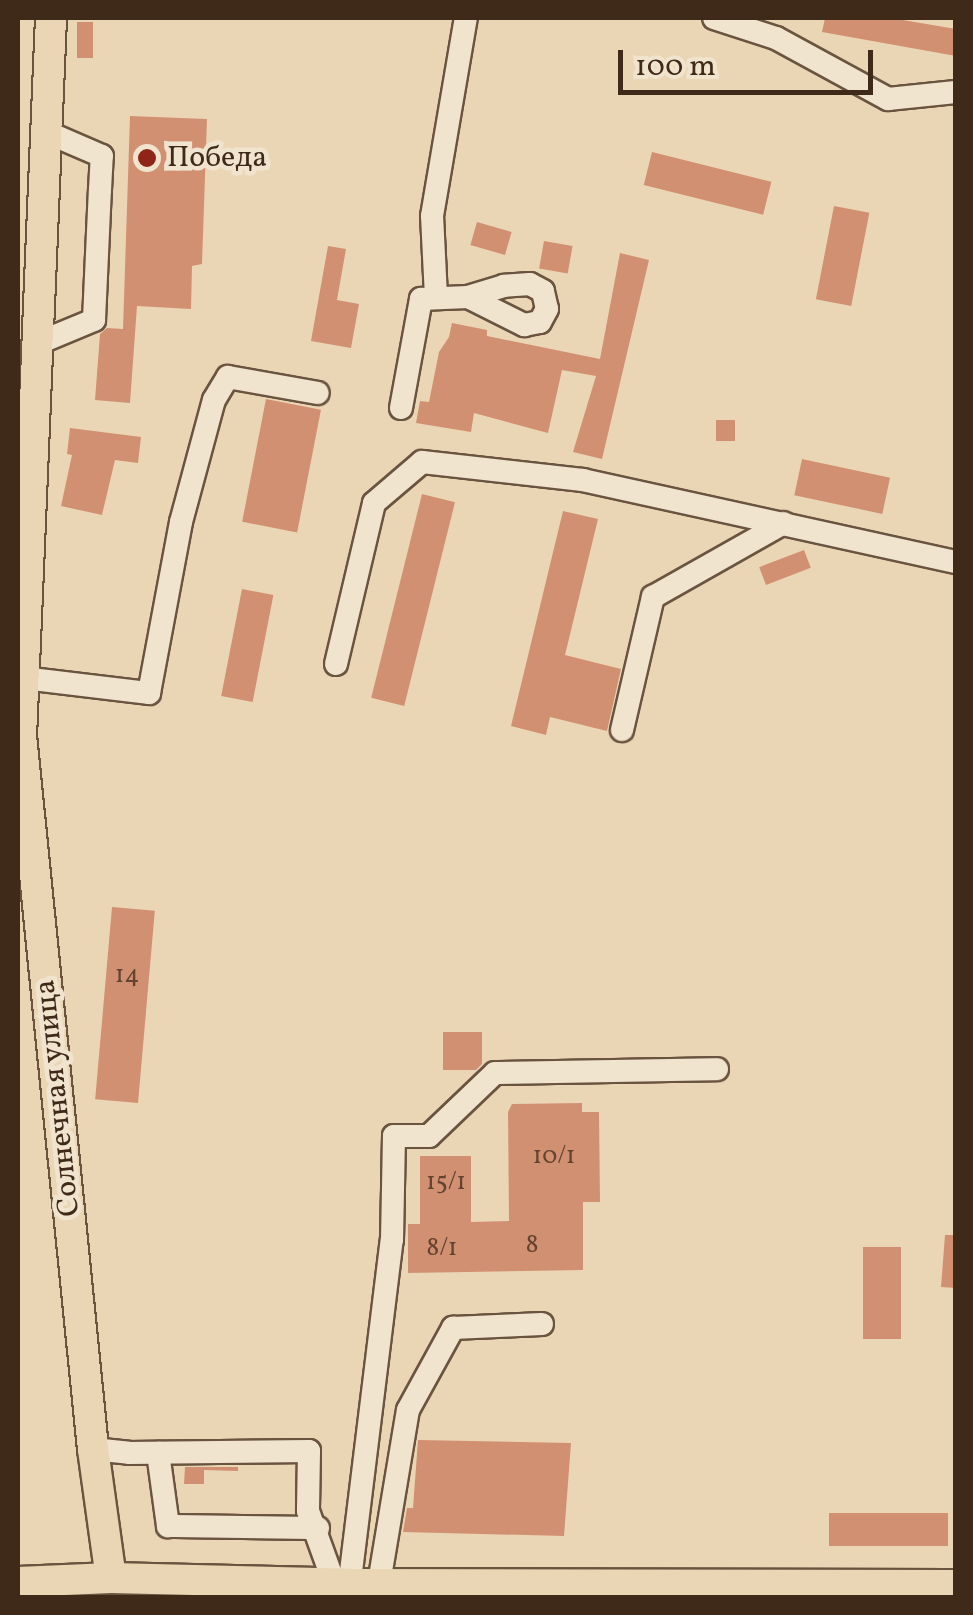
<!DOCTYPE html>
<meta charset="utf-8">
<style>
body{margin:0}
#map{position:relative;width:973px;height:1615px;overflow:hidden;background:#ead6b5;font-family:Vollkorn,serif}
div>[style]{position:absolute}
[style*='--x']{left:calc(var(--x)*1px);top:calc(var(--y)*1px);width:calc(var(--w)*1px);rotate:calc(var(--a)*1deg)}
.building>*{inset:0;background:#d29073;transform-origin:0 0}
.roads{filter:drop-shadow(2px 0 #6a5440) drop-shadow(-2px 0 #6a5440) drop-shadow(0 2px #6a5440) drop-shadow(0 -2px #6a5440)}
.minor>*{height:22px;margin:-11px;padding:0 11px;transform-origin:11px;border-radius:11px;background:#f1e4cf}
.major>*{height:30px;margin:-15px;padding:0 15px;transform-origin:15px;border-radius:15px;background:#ead6b5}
.dots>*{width:28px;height:28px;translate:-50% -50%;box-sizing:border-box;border:5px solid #f1e4cf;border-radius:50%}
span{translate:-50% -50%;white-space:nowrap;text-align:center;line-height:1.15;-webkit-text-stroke:9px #f1e4cf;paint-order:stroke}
.number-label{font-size:25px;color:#644330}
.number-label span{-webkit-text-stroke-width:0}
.poi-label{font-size:30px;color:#3f2919}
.left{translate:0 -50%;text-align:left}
.street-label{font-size:30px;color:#3f2919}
.frame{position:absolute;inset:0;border:20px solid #3f2919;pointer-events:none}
.scale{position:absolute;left:618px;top:50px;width:255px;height:45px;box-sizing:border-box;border:5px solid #3f2919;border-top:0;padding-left:12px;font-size:30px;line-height:35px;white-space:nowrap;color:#3f2919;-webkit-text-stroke:8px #f1e4cf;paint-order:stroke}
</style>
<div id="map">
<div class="building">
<i style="clip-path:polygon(825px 18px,891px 18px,956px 29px,956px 56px,822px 32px)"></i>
<i style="left:77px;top:22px;width:16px;height:36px"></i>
<i style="clip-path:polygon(130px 116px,207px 119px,202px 264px,192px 266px,191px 309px,137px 306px,130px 403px,95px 400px,100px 334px,107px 328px,123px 329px)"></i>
<i style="left:652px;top:152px;width:123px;height:34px;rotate:14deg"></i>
<i style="left:834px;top:206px;width:36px;height:95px;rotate:11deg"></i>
<i style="left:477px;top:222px;width:36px;height:24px;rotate:16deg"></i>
<i style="left:544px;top:241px;width:29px;height:28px;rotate:10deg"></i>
<i style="clip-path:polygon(328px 246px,346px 249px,337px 300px,359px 304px,351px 348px,311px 341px)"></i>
<i style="clip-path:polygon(620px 253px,649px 260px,602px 459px,573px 452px,596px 376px,562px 370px,548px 433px,474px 413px,471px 432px,416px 423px,420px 401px,429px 402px,439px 352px,449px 337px,452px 323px,487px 330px,487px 336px,600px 359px)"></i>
<i style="left:266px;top:399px;width:56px;height:125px;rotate:11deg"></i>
<i style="left:716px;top:420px;width:19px;height:21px"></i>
<i style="clip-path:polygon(70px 428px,141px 437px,138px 463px,115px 460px,102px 515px,61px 506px,72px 455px,67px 454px)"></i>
<i style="left:802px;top:459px;width:90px;height:37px;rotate:12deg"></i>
<i style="left:422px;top:494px;width:34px;height:210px;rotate:14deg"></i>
<i style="clip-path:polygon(563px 511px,598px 519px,565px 655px,621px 669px,607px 731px,550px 717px,546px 735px,511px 726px)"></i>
<i style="left:804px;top:550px;width:19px;height:48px;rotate:69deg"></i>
<i style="left:242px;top:589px;width:32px;height:109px;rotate:11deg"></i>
<i style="left:112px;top:907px;width:43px;height:193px;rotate:5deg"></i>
<i style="clip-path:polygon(443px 1032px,482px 1032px,482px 1064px,476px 1070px,443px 1070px)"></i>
<i style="clip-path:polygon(582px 1103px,582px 1112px,599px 1112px,600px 1202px,583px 1202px,583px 1270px,408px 1273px,408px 1224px,420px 1224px,420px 1156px,471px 1156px,471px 1222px,509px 1221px,508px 1112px,512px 1104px)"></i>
<i style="clip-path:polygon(945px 1235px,956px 1235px,956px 1288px,941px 1287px)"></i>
<i style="left:863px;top:1247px;width:38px;height:92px"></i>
<i style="clip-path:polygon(418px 1440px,571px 1443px,564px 1536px,403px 1532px,407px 1508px,413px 1508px)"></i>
<i style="clip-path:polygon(185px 1467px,238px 1467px,238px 1471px,204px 1470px,204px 1484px,184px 1484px)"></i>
<i style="left:829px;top:1513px;width:119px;height:33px"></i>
</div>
<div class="roads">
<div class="minor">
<i style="--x:714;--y:18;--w:65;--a:17.9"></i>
<i style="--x:776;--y:38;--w:128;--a:28.6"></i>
<i style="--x:888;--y:99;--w:68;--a:-5.9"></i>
<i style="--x:436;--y:297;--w:81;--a:-92.8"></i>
<i style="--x:432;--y:216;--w:201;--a:-80.3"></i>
<i style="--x:36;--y:344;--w:63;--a:-22.5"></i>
<i style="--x:94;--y:320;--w:130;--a:-87.4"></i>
<i style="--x:100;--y:190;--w:34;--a:-87"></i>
<i style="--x:102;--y:156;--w:61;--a:-156.8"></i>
<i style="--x:401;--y:408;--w:111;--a:-79.6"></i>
<i style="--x:421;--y:299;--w:47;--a:-2.4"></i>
<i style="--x:468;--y:297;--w:63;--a:26.6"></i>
<i style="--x:524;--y:325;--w:16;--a:-11"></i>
<i style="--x:540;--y:322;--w:15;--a:-62"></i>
<i style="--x:547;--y:309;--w:18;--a:-103"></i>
<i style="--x:543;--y:291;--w:15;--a:-152"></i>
<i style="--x:530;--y:284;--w:26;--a:176"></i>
<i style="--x:504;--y:286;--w:38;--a:163"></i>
<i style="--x:336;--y:664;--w:165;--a:-76.7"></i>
<i style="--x:374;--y:503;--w:63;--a:-40.5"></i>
<i style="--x:422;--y:462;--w:162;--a:6.4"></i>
<i style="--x:583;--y:480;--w:382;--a:12.4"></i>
<i style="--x:23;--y:678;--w:127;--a:6.8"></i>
<i style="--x:149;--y:693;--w:174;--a:-79.4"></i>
<i style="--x:181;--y:522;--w:126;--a:-74.9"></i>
<i style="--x:214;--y:400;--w:27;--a:-59"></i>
<i style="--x:228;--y:377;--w:91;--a:10.1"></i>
<i style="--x:622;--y:730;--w:137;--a:-76.9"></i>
<i style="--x:653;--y:597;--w:150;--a:-29.5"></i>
<i style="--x:93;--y:1449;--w:36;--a:6"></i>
<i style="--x:129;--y:1453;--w:180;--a:-0.6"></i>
<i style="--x:309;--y:1451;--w:60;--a:91"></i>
<i style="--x:308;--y:1511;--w:77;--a:70.1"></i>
<i style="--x:158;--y:1453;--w:74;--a:82.2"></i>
<i style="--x:168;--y:1526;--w:150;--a:0.8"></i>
<i style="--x:379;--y:1583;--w:175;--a:-80.5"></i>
<i style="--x:408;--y:1410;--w:94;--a:-61.2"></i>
<i style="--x:453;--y:1328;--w:89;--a:-2.6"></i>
<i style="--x:348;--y:1596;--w:359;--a:-83"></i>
<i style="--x:392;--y:1240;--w:104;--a:-88.9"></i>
<i style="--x:394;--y:1136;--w:35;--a:0"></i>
<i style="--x:429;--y:1136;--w:91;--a:-43.7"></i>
<i style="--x:495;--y:1073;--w:222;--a:-1"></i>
</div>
<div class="major">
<i style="--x:51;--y:18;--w:719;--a:92.39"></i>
<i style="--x:21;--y:736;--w:717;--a:84.23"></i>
<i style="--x:93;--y:1449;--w:130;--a:82.1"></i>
<i style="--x:18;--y:1582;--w:93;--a:-2.5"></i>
<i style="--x:111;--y:1578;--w:238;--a:1.4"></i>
<i style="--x:349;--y:1584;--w:607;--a:0.09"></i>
</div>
</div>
<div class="dots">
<i style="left:147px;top:158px;background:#8f2418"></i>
</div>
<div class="number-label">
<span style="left:127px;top:976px">14</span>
<span style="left:554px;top:1157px">10/1</span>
<span style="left:446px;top:1183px">15/1</span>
<span style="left:532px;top:1246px">8</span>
<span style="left:442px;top:1249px">8/1</span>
</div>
<div class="poi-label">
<span class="left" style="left:167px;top:158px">Победа</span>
</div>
<div class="street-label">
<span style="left:58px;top:1098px;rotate:-96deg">Солнечная улица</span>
</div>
<div class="frame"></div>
<div class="scale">100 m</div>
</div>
